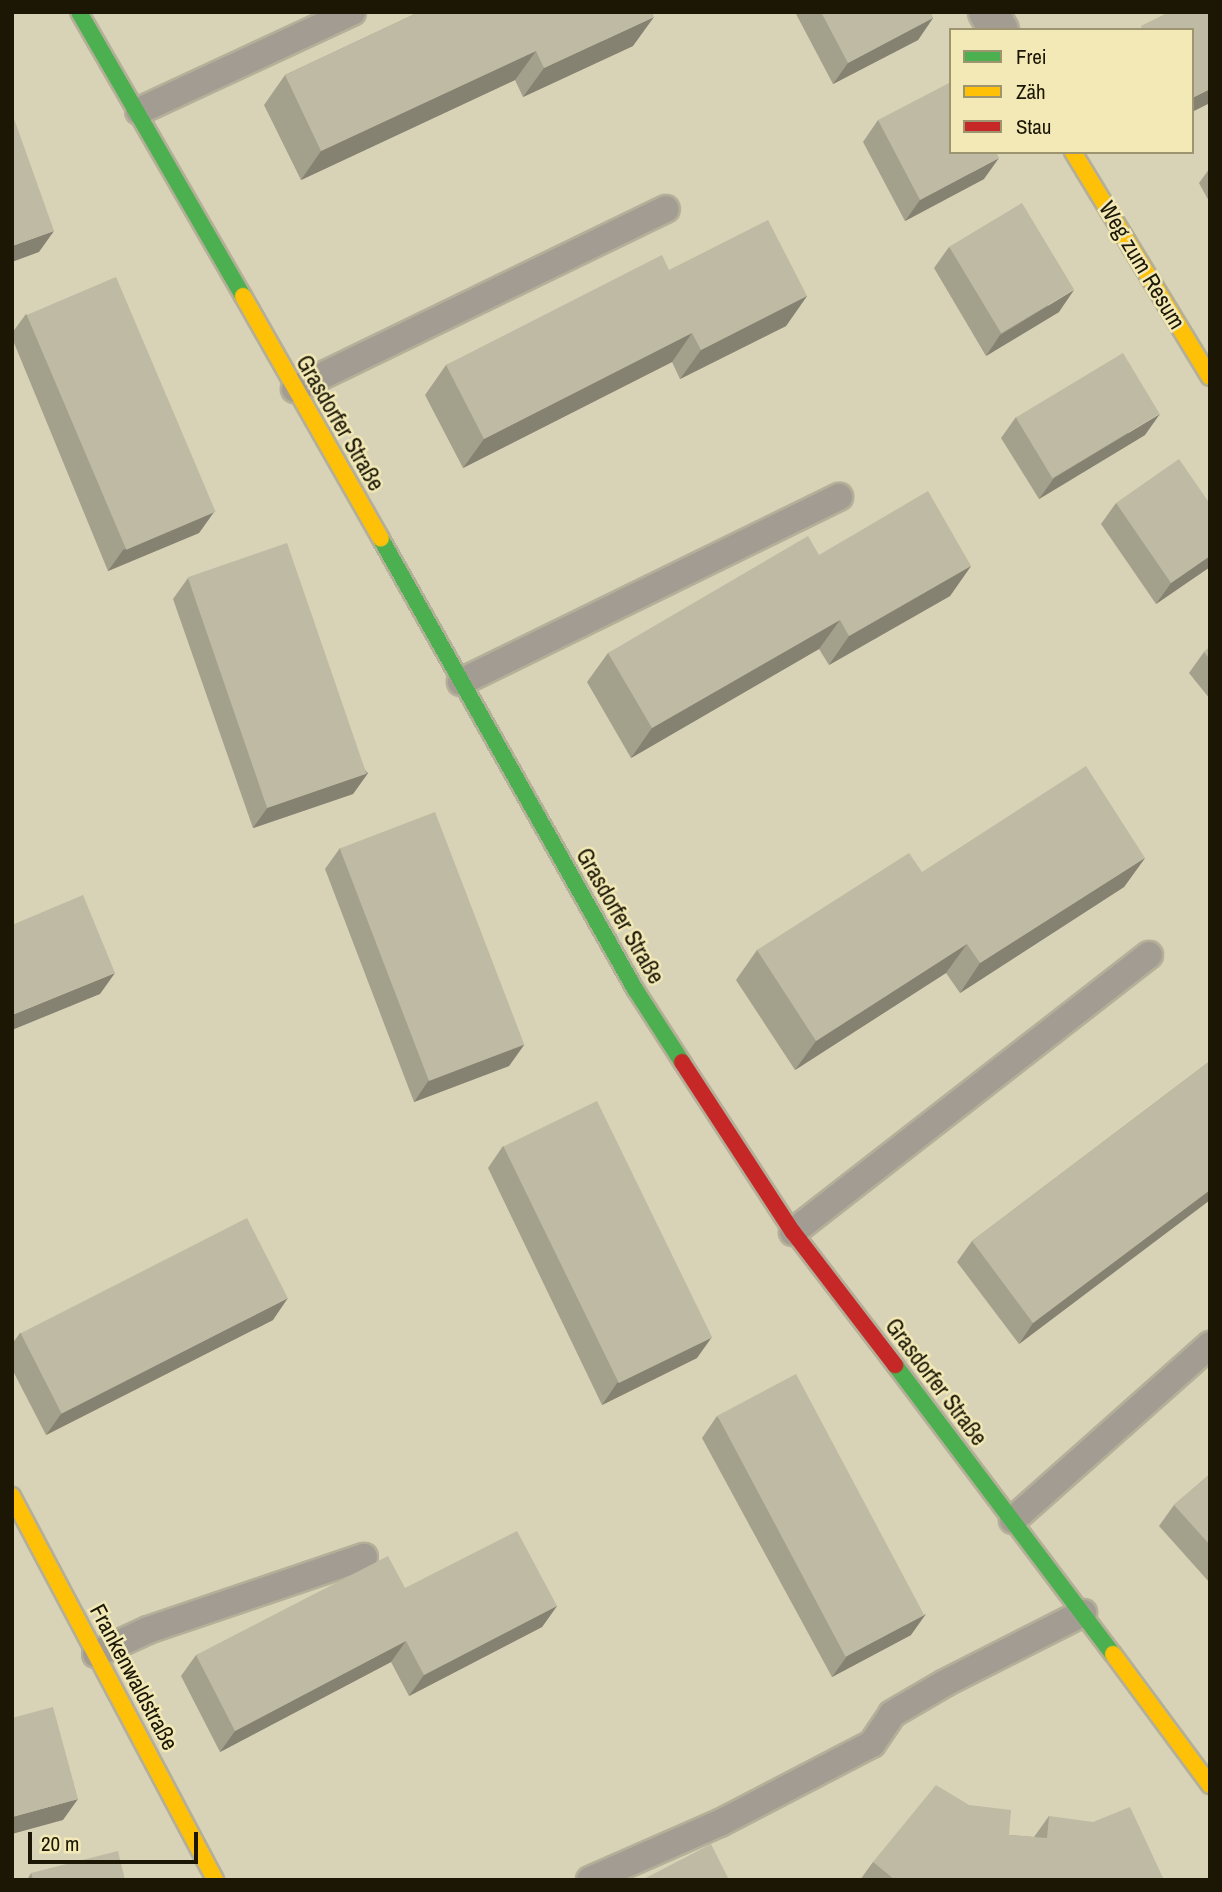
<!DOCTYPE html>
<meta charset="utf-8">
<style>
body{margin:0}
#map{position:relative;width:1222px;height:1892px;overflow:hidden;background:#d8d2b6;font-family:"Archivo Narrow",sans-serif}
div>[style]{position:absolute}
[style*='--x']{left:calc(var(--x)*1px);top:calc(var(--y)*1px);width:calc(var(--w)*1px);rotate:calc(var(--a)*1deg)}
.roads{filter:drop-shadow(2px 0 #b4af98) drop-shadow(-2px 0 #b4af98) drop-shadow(0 2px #b4af98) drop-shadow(0 -2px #b4af98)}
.lane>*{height:26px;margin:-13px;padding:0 13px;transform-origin:13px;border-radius:13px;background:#a39c92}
.street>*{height:38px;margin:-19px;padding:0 19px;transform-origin:19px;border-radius:19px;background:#a39c92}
.fast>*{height:16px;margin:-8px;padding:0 8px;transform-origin:8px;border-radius:8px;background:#4caf50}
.slow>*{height:16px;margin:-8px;padding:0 8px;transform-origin:8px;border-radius:8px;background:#ffc107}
.jam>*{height:16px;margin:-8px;padding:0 8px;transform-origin:8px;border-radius:8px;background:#c62828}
.wall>*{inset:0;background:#a3a08c}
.shaded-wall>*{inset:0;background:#858272}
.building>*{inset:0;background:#bebaa3;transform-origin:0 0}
span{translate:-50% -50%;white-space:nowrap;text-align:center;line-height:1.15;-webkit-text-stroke:5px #f2e9b6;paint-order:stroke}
.street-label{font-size:23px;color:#1b1704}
.frame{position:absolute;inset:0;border:14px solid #1b1704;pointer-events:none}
.legend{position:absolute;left:949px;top:28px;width:245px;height:126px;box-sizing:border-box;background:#f2e9b6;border:2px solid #9c956f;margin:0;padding:9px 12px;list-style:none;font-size:21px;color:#1b1704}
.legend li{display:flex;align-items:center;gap:14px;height:35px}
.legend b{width:35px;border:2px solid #9c956f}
.scale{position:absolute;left:28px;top:1832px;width:170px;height:32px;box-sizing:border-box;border:4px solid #1b1704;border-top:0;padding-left:9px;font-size:21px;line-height:24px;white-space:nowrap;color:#1b1704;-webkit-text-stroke:5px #f2e9b6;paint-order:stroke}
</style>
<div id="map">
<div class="roads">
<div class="lane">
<i style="--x:139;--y:111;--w:235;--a:-24.9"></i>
<i style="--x:295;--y:389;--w:412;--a:-25.9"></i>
<i style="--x:461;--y:682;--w:421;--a:-26.1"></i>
<i style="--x:793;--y:1232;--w:451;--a:-37.9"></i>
<i style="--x:1013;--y:1520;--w:264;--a:-41.6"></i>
<i style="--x:96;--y:1654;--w:57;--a:-24.8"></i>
<i style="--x:148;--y:1630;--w:228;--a:-18.7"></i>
<i style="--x:590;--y:1880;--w:142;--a:-23.7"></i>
<i style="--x:720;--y:1823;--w:171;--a:-27.5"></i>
<i style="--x:872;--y:1744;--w:36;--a:-56"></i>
<i style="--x:892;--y:1714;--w:61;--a:-30.3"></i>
<i style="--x:945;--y:1683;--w:155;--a:-26.9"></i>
</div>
<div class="street">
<i style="--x:988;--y:12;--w:21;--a:59"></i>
</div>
<div class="fast">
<i style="--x:79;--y:12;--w:328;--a:60"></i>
<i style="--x:381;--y:539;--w:517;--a:60.56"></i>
<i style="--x:635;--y:989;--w:87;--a:57.2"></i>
<i style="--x:895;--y:1365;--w:362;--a:53"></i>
</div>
<div class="slow">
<i style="--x:1073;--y:152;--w:263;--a:58.7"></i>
<i style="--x:243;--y:296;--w:279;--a:60.4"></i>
<i style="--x:12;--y:1496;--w:434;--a:62.1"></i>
<i style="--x:1113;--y:1654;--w:163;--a:53.5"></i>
</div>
<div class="jam">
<i style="--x:682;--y:1062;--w:203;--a:56.9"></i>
<i style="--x:793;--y:1232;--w:168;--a:52.5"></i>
</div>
</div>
<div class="wall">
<i style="clip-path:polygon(419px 12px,633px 46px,523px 97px,515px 80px,301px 180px,264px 105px,285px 75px)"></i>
<i style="clip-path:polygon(795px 12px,930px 12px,933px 18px,918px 40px,833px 84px)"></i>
<i style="clip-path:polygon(878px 120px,984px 179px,905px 221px,863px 142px)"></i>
<i style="clip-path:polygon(1210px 168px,1210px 203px,1199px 183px)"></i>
<i style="clip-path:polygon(949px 247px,1059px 312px,986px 356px,934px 268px)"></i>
<i style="clip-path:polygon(669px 270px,807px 296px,786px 326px,680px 379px,672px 362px,463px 468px,425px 395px,446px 365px)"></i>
<i style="clip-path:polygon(26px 314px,214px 512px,199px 533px,108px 571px,12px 338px,12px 333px)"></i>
<i style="clip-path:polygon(1016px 417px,1145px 435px,1039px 499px,1001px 438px)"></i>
<i style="clip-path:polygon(1116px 503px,1210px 504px,1210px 567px,1156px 604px,1101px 524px)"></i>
<i style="clip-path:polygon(819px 555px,971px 566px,950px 596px,829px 665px,819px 649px,631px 758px,587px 682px,608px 653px)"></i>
<i style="clip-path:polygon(188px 578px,368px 773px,353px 794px,253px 828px,173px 599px)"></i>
<i style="clip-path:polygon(1210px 647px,1210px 699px,1189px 673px,1204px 652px)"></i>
<i style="clip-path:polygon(340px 848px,524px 1045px,509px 1066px,414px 1102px,325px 869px)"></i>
<i style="clip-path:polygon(1145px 858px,1124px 887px,960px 993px,946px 973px,795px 1070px,736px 980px,757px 950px,922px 872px)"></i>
<i style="clip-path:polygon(1210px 1061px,1210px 1200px,1019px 1344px,957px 1262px,972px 1241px)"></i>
<i style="clip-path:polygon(503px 1146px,697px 1358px,602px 1405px,488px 1168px)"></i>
<i style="clip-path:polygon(273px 1320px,46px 1435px,12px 1369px,12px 1344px,20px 1333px)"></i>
<i style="clip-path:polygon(717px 1416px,911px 1635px,832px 1677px,702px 1438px)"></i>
<i style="clip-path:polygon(1210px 1474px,1210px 1583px,1159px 1526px,1174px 1505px)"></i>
<i style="clip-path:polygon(405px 1588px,557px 1606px,542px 1627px,409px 1696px,391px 1662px,220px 1752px,181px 1676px,196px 1655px)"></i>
<i style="clip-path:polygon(1049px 1816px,1164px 1880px,860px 1880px,873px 1862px,1009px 1835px,1034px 1837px)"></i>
<i style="clip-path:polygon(31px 1873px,125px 1880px,27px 1880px)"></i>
</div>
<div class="shaded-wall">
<i style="clip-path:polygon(654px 17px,633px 46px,523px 97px,544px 68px)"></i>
<i style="clip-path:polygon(933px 18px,918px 40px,833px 84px,848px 63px)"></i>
<i style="clip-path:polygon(536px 51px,515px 80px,301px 180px,321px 151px)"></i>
<i style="clip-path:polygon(1210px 89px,1210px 103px,1192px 112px,1192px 98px)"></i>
<i style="clip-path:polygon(999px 158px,984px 179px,905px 221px,920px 200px)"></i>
<i style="clip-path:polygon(54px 231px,39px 252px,12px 262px,12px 246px)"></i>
<i style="clip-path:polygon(1074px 290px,1059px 312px,986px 356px,1000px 335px)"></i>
<i style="clip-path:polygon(807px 296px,786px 326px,680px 379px,701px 350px)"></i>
<i style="clip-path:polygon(692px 333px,672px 362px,463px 468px,484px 439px)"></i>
<i style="clip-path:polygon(1160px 414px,1145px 435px,1039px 499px,1054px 478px)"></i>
<i style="clip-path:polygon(214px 512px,199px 533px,108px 571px,123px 550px)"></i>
<i style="clip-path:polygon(1210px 556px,1210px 567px,1156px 604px,1171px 583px)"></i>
<i style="clip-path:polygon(971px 566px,950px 596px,829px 665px,849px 636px)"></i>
<i style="clip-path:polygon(840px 620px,819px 649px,631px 758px,652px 728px)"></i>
<i style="clip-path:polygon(368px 773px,353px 794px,253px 828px,268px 807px)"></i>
<i style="clip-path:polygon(1145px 858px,1124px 887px,960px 993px,980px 963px)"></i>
<i style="clip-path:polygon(967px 944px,946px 973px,795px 1070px,816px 1041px)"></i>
<i style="clip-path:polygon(115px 973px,100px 994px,12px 1030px,12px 1015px)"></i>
<i style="clip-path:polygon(524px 1045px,509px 1066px,414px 1102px,429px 1080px)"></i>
<i style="clip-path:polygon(1210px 1190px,1210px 1200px,1019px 1344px,1033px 1323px)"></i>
<i style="clip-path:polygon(288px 1298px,273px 1320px,46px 1435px,61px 1414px)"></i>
<i style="clip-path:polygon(712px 1337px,697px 1358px,602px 1405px,617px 1383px)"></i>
<i style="clip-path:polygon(557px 1606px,542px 1627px,409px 1696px,424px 1675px)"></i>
<i style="clip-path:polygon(926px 1614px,911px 1635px,832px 1677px,847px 1656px)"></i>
<i style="clip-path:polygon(406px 1641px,391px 1662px,220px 1752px,235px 1731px)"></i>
<i style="clip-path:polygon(78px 1799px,63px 1820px,12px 1834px,12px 1817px)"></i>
</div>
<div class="building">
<i style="clip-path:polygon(419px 12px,652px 12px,654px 17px,544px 68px,536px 51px,321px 151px,285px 75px)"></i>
<i style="clip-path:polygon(821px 12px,930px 12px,933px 18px,848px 63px)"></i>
<i style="clip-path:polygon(1169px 12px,1210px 12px,1210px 89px,1192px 98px,1192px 30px,1142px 30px,1141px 26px)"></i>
<i style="clip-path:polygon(951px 82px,951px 152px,996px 152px,999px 158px,920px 200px,878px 120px)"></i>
<i style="clip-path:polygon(12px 113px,54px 231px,12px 246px)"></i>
<i style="left:1022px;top:203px;width:101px;height:85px;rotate:59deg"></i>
<i style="clip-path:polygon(768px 220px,807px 296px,701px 350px,692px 333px,484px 439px,446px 365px,662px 255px,669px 270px)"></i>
<i style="left:116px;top:277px;width:255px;height:97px;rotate:67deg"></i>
<i style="left:1123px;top:353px;width:71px;height:125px;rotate:59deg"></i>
<i style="clip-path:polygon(1179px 459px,1210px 504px,1210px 556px,1171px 583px,1116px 503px)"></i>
<i style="clip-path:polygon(928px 491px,971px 566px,849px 636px,840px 620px,652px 728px,608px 653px,808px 536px,819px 555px)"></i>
<i style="left:287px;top:543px;width:244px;height:105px;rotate:71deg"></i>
<i style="clip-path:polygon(1210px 647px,1210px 659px,1204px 652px)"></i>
<i style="clip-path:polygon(1086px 766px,1145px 858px,980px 963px,967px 944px,816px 1041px,757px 950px,909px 853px,922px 872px)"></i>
<i style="left:435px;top:812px;width:249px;height:102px;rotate:69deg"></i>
<i style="clip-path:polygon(83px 895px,115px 973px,12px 1015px,12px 925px)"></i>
<i style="clip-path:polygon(1210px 1061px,1210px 1190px,1033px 1323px,972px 1241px)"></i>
<i style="left:597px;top:1101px;width:263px;height:104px;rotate:64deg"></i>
<i style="left:247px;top:1218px;width:90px;height:254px;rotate:63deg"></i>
<i style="left:796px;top:1374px;width:273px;height:89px;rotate:62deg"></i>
<i style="clip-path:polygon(1210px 1474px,1210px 1545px,1174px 1505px)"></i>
<i style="clip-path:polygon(517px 1531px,557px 1606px,424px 1675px,406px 1641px,235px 1731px,196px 1655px,388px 1556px,405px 1588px)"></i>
<i style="clip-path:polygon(53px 1707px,78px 1799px,12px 1817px,12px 1718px)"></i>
<i style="clip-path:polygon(936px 1785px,969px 1805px,1011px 1810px,1009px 1835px,1047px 1838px,1049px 1816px,1093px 1822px,1130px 1807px,1164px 1880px,895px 1880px,873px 1862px)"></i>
<i style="clip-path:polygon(711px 1844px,729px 1880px,642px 1880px)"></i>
<i style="clip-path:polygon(118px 1851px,125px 1880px,33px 1880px,31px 1873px)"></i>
</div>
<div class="street-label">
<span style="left:1142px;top:265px;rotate:59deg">Weg zum Resum</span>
<span style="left:340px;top:423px;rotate:60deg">Grasdorfer Straße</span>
<span style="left:620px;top:916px;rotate:60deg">Grasdorfer Straße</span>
<span style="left:936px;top:1382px;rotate:53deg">Grasdorfer Straße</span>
<span style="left:134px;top:1677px;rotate:62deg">Frankenwaldstraße</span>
</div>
<div class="frame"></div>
<ul class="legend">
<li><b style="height:9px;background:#4caf50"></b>Frei</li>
<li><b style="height:9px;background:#ffc107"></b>Zäh</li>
<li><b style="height:9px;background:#c62828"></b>Stau</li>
</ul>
<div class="scale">20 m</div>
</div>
